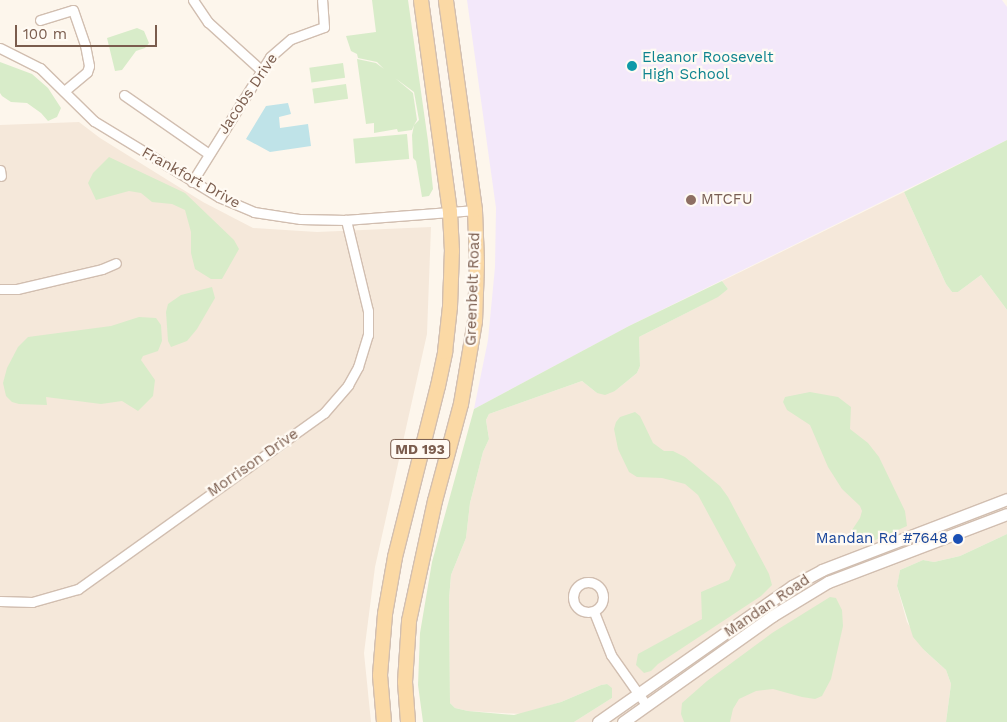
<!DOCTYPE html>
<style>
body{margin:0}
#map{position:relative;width:1007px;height:722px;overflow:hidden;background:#fdf6ec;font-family:"Work Sans",sans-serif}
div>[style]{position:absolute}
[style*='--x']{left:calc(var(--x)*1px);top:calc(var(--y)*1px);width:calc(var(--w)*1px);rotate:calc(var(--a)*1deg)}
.residential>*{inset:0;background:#f5e8da}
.education>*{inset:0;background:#f3e8fa}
.green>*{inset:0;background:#d8ecc9;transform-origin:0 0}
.water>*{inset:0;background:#bfe3e8}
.roads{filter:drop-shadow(1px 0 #d1beb0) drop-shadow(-1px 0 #d1beb0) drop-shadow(0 1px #d1beb0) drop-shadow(0 -1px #d1beb0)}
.minor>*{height:9px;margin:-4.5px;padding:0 4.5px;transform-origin:4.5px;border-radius:4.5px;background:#fff}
.minor>.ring{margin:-4.5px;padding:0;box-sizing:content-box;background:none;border:9px solid #fff;border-radius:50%}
.tertiary>*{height:11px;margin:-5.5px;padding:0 5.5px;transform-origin:5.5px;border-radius:5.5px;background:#fff}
.primary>*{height:14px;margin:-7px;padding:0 7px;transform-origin:7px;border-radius:7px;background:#fbd9a5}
.dots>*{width:14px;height:14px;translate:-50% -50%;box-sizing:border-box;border:2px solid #fffaf3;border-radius:50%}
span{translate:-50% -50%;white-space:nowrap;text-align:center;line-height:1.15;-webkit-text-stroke:4.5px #fffaf3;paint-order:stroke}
.shield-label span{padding:1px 4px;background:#fffaf3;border:1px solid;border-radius:4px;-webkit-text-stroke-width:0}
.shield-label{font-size:14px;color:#7a5c4d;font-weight:700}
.culture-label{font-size:15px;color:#0d838f}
.left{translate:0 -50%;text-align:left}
.street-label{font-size:15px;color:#7a5c4d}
.education-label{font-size:15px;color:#785e54}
.transit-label{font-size:15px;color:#164399}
.right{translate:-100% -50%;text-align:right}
.scale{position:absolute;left:15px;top:25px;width:142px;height:22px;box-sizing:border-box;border:2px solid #7a5c4d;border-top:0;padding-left:6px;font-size:15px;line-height:18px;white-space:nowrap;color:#7a5c4d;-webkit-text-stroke:4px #fffaf3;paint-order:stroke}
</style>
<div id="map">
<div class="residential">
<i style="clip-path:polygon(79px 122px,100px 138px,203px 202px,253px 228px,317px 232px,431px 227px,427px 334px,375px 567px,364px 653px,371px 722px,0 722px,0 125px)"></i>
<i style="clip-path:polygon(904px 192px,946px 284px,952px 292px,958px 292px,981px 275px,1007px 310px,1007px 534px,960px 556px,934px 562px,923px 560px,900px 570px,899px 576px,897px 586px,907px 622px,924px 650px,946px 670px,951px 684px,946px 722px,574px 722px,612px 698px,607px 684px,601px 685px,561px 702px,521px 714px,468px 711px,455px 708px,450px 703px,449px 599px,451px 575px,466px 538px,470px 503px,483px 452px,489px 439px,486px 420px,489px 414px,582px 381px,597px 393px,615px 391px,637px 373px,640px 366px,639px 337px,702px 305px,728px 289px,722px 281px)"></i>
</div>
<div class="education">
<i style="clip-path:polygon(467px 0,1002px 0,1007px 7px,1007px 140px,629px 326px,474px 409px,488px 340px,495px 267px,496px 208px)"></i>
</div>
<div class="green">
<i style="clip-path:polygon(372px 0,408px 0,428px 141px,433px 189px,429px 196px,422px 197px,416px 161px,413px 158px,412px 135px,414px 125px,419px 120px,414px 92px,395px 78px,413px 93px,417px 120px,414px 125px,412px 130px,398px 132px,397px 129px,374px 133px,374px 123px,366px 124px,357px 59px,376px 63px,384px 69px,377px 62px,358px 58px,357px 54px,351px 51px,346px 36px,376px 32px)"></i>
<i style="clip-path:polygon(137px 28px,144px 31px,149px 43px,145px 48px,136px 51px,122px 70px,115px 71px,107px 38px)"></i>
<i style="clip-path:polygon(0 62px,32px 74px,48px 88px,61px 108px,57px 117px,48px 121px,41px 113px,27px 103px,11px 102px,2px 96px,0 93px)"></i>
<i style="left:343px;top:63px;width:15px;height:34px;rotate:82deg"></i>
<i style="left:346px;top:84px;width:15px;height:34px;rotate:82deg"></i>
<i style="left:407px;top:134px;width:25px;height:54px;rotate:85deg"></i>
<i style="clip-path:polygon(1007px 140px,1007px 310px,981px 275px,958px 292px,952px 292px,946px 284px,904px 192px)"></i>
<i style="clip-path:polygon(109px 157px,185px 193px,234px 240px,239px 249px,222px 279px,211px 279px,195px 269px,191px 253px,191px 232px,185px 210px,172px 204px,152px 202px,141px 193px,129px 191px,96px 200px,88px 183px,93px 173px)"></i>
<i style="clip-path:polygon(722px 281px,728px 289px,718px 297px,639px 337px,640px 366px,637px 373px,615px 391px,605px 395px,597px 393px,582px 381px,489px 414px,486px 420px,489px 439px,483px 452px,470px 503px,466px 538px,451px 575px,449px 599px,450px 703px,455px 708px,468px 711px,514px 715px,561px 702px,601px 685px,607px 684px,612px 688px,612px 698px,574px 722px,423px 722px,418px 685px,420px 633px,432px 562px,474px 409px,629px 326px)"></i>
<i style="clip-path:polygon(212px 287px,215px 298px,197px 329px,187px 341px,171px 347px,168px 341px,166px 312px,168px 304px,181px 295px)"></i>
<i style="clip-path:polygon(139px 317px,156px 318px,161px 325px,162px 341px,158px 351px,143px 356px,141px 360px,155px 380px,153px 396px,138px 411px,122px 401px,101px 404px,46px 397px,47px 405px,19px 404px,12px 402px,6px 396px,3px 383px,7px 368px,18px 347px,28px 337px,111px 326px)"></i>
<i style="clip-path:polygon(810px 392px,838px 397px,851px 407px,850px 429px,868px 443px,879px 457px,905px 511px,907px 526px,873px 541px,858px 545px,853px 543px,852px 530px,860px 518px,862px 511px,860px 506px,842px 489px,828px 467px,810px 425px,787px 410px,783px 402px,785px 397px)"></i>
<i style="clip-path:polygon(635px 412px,640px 416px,653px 443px,664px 451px,673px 451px,685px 457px,720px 486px,728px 497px,769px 574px,772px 585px,761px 596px,658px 664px,651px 671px,644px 673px,636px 665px,638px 654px,702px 619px,701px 592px,729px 580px,736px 565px,698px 495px,685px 484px,662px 478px,637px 477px,629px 472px,618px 449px,614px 429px,616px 422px,620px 417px)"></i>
<i style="clip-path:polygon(1007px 534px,1007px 722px,946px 722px,951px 684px,946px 670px,924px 650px,913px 637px,897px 586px,900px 570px,923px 560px,934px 562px,960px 556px)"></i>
<i style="clip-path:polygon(830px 597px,836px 598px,842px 610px,843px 626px,831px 679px,822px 696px,815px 699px,802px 697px,773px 689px,756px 691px,739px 699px,733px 709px,730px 722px,684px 722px,681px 714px,682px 703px,707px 681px,772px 633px)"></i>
</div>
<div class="water">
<i style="clip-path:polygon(288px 103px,291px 114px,279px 117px,280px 128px,308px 124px,311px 146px,270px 152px,246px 139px,266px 106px)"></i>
</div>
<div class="roads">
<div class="minor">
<i style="--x:193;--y:0;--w:27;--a:56"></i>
<i style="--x:208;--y:22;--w:72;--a:42.2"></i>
<i style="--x:40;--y:20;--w:34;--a:-17"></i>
<i style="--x:73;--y:10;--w:37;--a:71"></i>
<i style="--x:85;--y:45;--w:21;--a:79"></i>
<i style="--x:89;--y:66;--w:6;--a:108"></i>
<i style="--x:87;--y:72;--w:30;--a:140"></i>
<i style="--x:0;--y:48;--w:45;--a:26.6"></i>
<i style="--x:40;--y:68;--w:76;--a:44.5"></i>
<i style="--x:94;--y:121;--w:146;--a:31.3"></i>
<i style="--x:219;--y:197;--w:38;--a:23"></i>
<i style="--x:254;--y:212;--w:47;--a:8.7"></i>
<i style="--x:300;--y:219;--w:46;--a:1.2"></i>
<i style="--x:346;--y:220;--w:129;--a:-4.4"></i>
<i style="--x:124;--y:95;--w:103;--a:34.8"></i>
<i style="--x:0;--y:170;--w:6;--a:81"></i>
<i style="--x:192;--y:182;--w:147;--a:-58"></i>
<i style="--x:270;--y:57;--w:28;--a:-41"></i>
<i style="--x:291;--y:39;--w:35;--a:-20"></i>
<i style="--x:324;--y:27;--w:27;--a:-94"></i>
<i style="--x:0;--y:289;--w:17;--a:0"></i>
<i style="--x:17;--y:289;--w:87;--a:-13.2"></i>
<i style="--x:102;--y:269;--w:15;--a:-23"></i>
<i class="ring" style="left:573px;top:582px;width:21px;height:21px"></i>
<i style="--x:0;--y:601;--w:32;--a:2"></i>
<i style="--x:32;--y:602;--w:48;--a:-15.8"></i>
<i style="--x:78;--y:589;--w:302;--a:-35.6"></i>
<i style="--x:324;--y:413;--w:37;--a:-49"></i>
<i style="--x:348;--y:385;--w:21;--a:-61"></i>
<i style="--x:358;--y:367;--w:34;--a:-73"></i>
<i style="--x:368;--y:335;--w:24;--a:-90"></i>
<i style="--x:368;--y:311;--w:94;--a:-103.6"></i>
<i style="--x:594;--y:612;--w:46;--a:68.4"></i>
<i style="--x:611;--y:655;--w:62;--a:54.8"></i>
</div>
<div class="tertiary">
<i style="--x:598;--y:722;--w:237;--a:-35"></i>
<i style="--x:792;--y:586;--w:34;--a:-28"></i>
<i style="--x:822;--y:570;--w:198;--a:-21"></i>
<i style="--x:623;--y:722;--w:183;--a:-35.4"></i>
<i style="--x:772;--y:616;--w:66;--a:-31.3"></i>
<i style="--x:828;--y:582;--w:191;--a:-20.8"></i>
</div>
<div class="primary">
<i style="--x:384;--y:722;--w:47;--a:-94.9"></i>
<i style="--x:380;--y:675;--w:61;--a:-85.3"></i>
<i style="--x:385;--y:614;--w:58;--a:-80"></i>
<i style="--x:395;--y:557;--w:176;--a:-75.9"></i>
<i style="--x:438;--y:386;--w:35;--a:-78"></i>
<i style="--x:445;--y:352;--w:45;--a:-83.7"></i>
<i style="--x:450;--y:307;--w:56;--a:-88"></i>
<i style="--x:452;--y:251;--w:39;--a:-93"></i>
<i style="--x:450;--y:212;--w:214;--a:-97.8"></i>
<i style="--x:408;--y:722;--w:40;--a:-94.3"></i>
<i style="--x:405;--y:682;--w:61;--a:-86.2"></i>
<i style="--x:409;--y:621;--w:123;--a:-77.8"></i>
<i style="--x:435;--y:501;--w:100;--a:-75"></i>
<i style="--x:461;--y:404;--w:84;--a:-80.4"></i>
<i style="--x:475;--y:321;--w:58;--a:-88"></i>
<i style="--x:477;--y:263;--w:53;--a:-92.2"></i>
<i style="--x:475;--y:210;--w:212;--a:-97.9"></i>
</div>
</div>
<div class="dots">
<i style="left:632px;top:66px;background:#0f9aa8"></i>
<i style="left:691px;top:200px;background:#8d6e63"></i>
<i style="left:958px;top:539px;background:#1a4fb4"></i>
</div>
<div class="shield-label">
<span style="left:420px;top:449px">MD 193</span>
</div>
<div class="culture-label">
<span class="left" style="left:642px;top:66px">Eleanor Roosevelt<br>High School</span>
</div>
<div class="street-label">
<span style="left:248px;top:94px;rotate:-56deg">Jacobs Drive</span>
<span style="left:191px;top:178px;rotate:29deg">Frankfort Drive</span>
<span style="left:473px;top:289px;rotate:-88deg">Greenbelt Road</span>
<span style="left:253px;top:463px;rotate:-35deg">Morrison Drive</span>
<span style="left:767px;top:606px;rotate:-34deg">Mandan Road</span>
</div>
<div class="education-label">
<span class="left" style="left:701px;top:200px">MTCFU</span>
</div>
<div class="transit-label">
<span class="right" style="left:948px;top:539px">Mandan Rd #7648</span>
</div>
<div class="scale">100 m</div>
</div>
